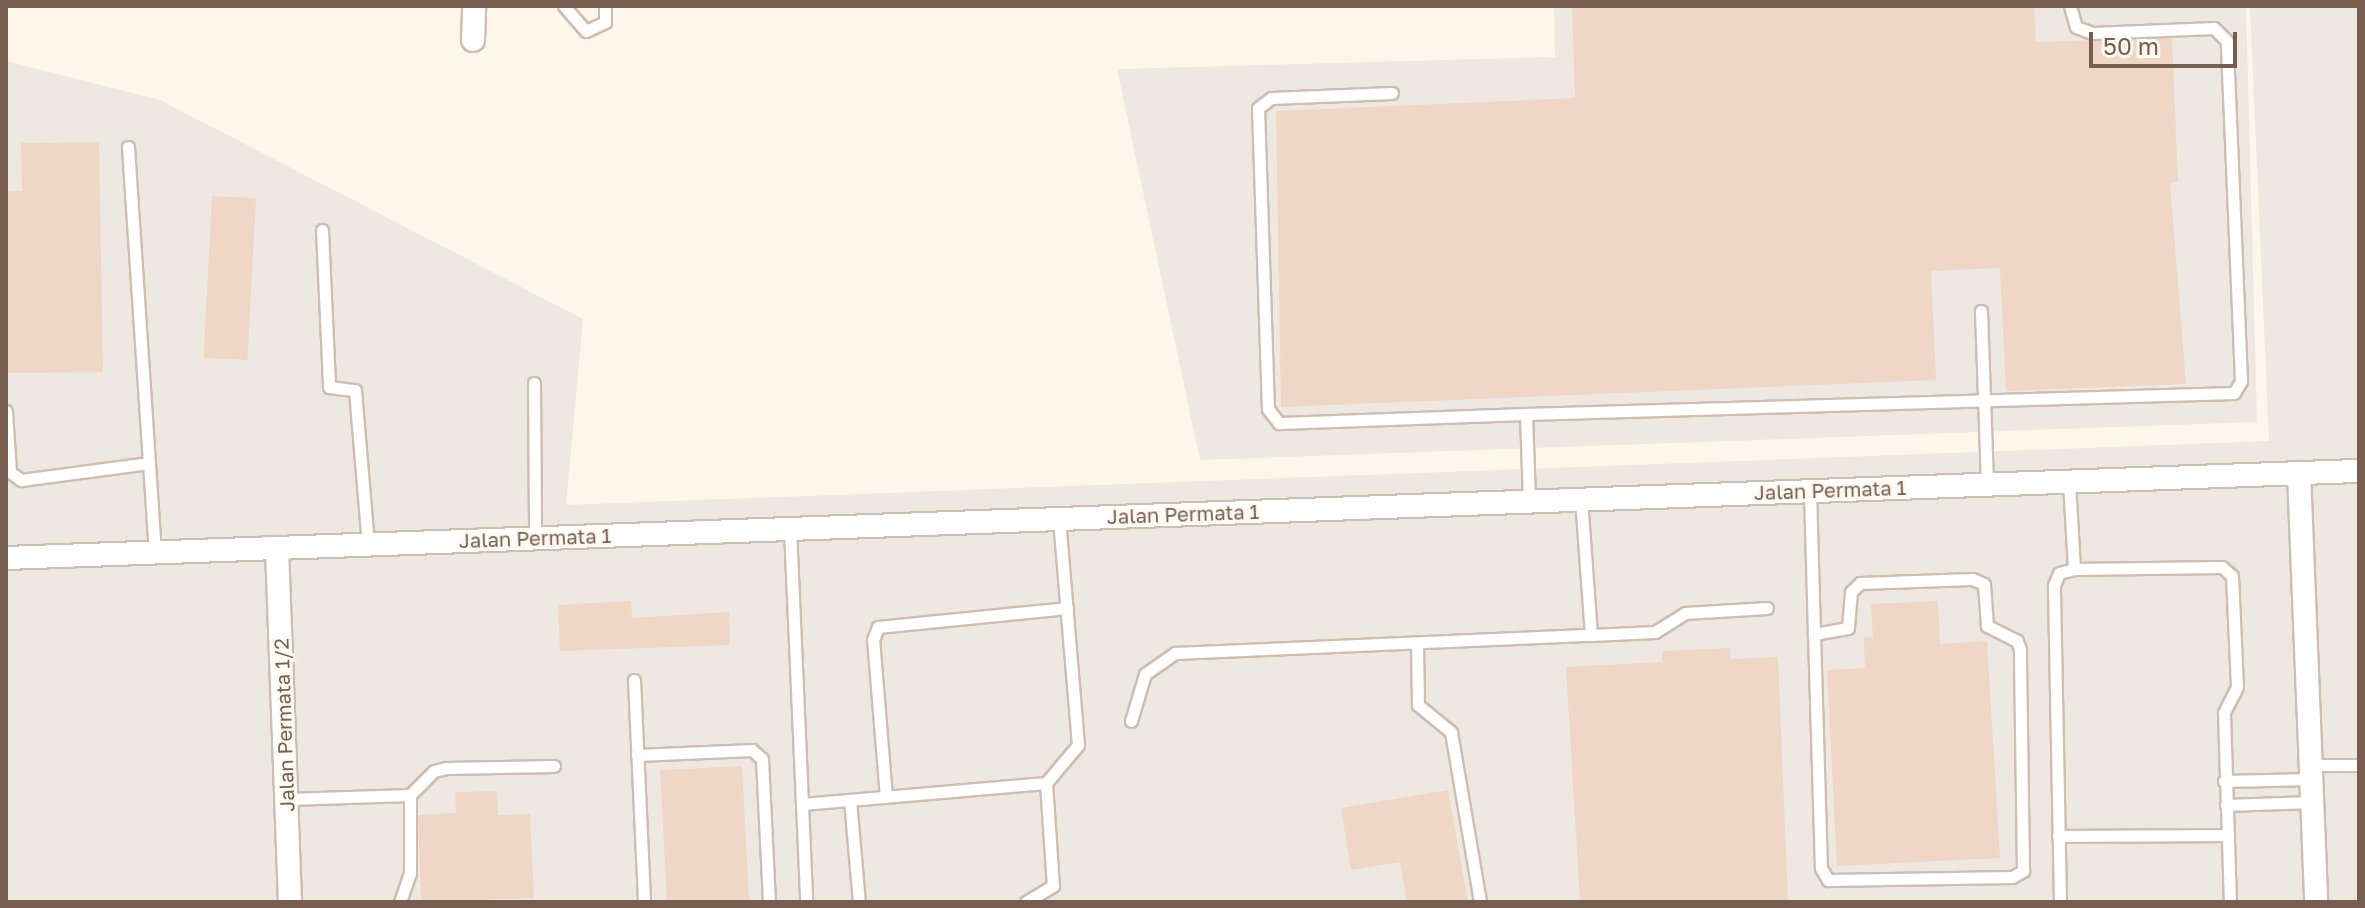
<!DOCTYPE html>
<style>
body{margin:0}
#map{position:relative;width:2365px;height:908px;overflow:hidden;background:#fcf6eb;font-family:"Golos Text",sans-serif}
div>[style]{position:absolute}
[style*='--x']{left:calc(var(--x)*1px);top:calc(var(--y)*1px);width:calc(var(--w)*1px);rotate:calc(var(--a)*1deg)}
.industrial>*{inset:0;background:#eee8e3}
.building>*{inset:0;background:#f0d6c4;transform-origin:0 0}
.roads{filter:drop-shadow(2px 0 #cebeb0) drop-shadow(-2px 0 #cebeb0) drop-shadow(0 2px #cebeb0) drop-shadow(0 -2px #cebeb0)}
.service>*{height:11px;margin:-5.5px;padding:0 5.5px;transform-origin:5.5px;border-radius:5.5px;background:#fff}
.minor>*{height:22px;margin:-11px;padding:0 11px;transform-origin:11px;border-radius:11px;background:#fff}
span{translate:-50% -50%;white-space:nowrap;text-align:center;line-height:1.15;-webkit-text-stroke:6px #fefaf2;paint-order:stroke}
.street-label{font-size:20px;color:#775e4e}
.frame{position:absolute;inset:0;border:8px solid #775e4e;pointer-events:none}
.scale{position:absolute;left:2089px;top:32px;width:148px;height:36px;box-sizing:border-box;border:4px solid #775e4e;border-top:0;padding-left:10px;font-size:24px;line-height:28px;white-space:nowrap;color:#775e4e;-webkit-text-stroke:6px #fefaf2;paint-order:stroke}
</style>
<div id="map">
<div class="industrial">
<i style="clip-path:polygon(1554px 6px,2246px 6px,2257px 422px,1200px 460px,1117px 69px,1555px 57px)"></i>
<i style="clip-path:polygon(2250px 6px,2359px 6px,2359px 902px,6px 902px,6px 61px,160px 100px,583px 319px,566px 505px,2269px 441px)"></i>
</div>
<div class="building">
<i style="clip-path:polygon(1572px 6px,2034px 6px,2036px 42px,2172px 38px,2178px 182px,2170px 183px,2186px 384px,2006px 391px,2000px 268px,1931px 271px,1936px 380px,1281px 407px,1276px 111px,1575px 98px)"></i>
<i style="clip-path:polygon(99px 142px,103px 372px,6px 373px,6px 191px,22px 191px,21px 143px)"></i>
<i style="left:212px;top:196px;width:44px;height:162px;rotate:3deg"></i>
<i style="clip-path:polygon(631px 601px,632px 618px,729px 612px,730px 645px,560px 651px,558px 605px)"></i>
<i style="clip-path:polygon(1938px 601px,1940px 644px,1987px 641px,2000px 858px,1837px 866px,1827px 670px,1865px 668px,1864px 638px,1873px 637px,1871px 604px)"></i>
<i style="clip-path:polygon(1730px 648px,1731px 659px,1778px 657px,1788px 902px,1580px 902px,1566px 667px,1662px 662px,1662px 651px)"></i>
<i style="left:742px;top:766px;width:136px;height:82px;rotate:87deg"></i>
<i style="clip-path:polygon(1448px 790px,1468px 902px,1407px 902px,1400px 862px,1351px 870px,1341px 808px)"></i>
<i style="clip-path:polygon(497px 791px,498px 815px,530px 814px,534px 898px,421px 902px,418px 815px,456px 813px,455px 792px)"></i>
</div>
<div class="roads">
<div class="service">
<i style="--x:564;--y:6;--w:33;--a:49"></i>
<i style="--x:586;--y:31;--w:21;--a:-25"></i>
<i style="--x:605;--y:22;--w:16;--a:-90"></i>
<i style="--x:1392;--y:93;--w:121;--a:177.6"></i>
<i style="--x:1271;--y:98;--w:16;--a:142"></i>
<i style="--x:1258;--y:108;--w:301;--a:88.1"></i>
<i style="--x:1268;--y:409;--w:18;--a:52"></i>
<i style="--x:1279;--y:423;--w:247;--a:-2.1"></i>
<i style="--x:1526;--y:414;--w:88;--a:88"></i>
<i style="--x:128;--y:147;--w:406;--a:86.2"></i>
<i style="--x:322;--y:230;--w:157;--a:87.4"></i>
<i style="--x:329;--y:387;--w:26;--a:7"></i>
<i style="--x:355;--y:390;--w:155;--a:85.2"></i>
<i style="--x:1981;--y:311;--w:174;--a:88"></i>
<i style="--x:534;--y:383;--w:155;--a:89.6"></i>
<i style="--x:6;--y:411;--w:61;--a:86.2"></i>
<i style="--x:10;--y:472;--w:14;--a:36"></i>
<i style="--x:21;--y:480;--w:129;--a:-7.6"></i>
<i style="--x:1526;--y:414;--w:708;--a:-1.7"></i>
<i style="--x:2234;--y:393;--w:14;--a:-60"></i>
<i style="--x:2241;--y:381;--w:340;--a:-92.4"></i>
<i style="--x:2227;--y:41;--w:18;--a:-135"></i>
<i style="--x:2214;--y:28;--w:122;--a:177.7"></i>
<i style="--x:2092;--y:33;--w:17;--a:-159"></i>
<i style="--x:2076;--y:27;--w:22;--a:-106"></i>
<i style="--x:2069;--y:482;--w:87;--a:86.7"></i>
<i style="--x:1810;--y:491;--w:143;--a:88.4"></i>
<i style="--x:1814;--y:634;--w:234;--a:88.3"></i>
<i style="--x:1821;--y:868;--w:14;--a:60"></i>
<i style="--x:1828;--y:880;--w:184;--a:-0.9"></i>
<i style="--x:2012;--y:877;--w:13;--a:-29"></i>
<i style="--x:2023;--y:871;--w:222;--a:-90.8"></i>
<i style="--x:2020;--y:649;--w:9;--a:-111"></i>
<i style="--x:2017;--y:641;--w:34;--a:-153"></i>
<i style="--x:1987;--y:626;--w:42;--a:-94.1"></i>
<i style="--x:1984;--y:584;--w:13;--a:-157"></i>
<i style="--x:1972;--y:579;--w:112;--a:178"></i>
<i style="--x:1860;--y:583;--w:13;--a:135"></i>
<i style="--x:1851;--y:592;--w:36;--a:95"></i>
<i style="--x:1848;--y:628;--w:35;--a:170"></i>
<i style="--x:790;--y:529;--w:373;--a:87.5"></i>
<i style="--x:1591;--y:635;--w:64;--a:-2.7"></i>
<i style="--x:1655;--y:632;--w:36;--a:-32"></i>
<i style="--x:1685;--y:613;--w:82;--a:-3.5"></i>
<i style="--x:1417;--y:643;--w:62;--a:89.1"></i>
<i style="--x:1418;--y:705;--w:43;--a:39.3"></i>
<i style="--x:1451;--y:732;--w:172;--a:80.3"></i>
<i style="--x:634;--y:680;--w:222;--a:87.4"></i>
<i style="--x:1131;--y:721;--w:49;--a:-73.4"></i>
<i style="--x:1145;--y:674;--w:37;--a:-35"></i>
<i style="--x:1175;--y:653;--w:416;--a:-2.5"></i>
<i style="--x:1591;--y:635;--w:135;--a:-94.2"></i>
<i style="--x:637;--y:755;--w:115;--a:-2.5"></i>
<i style="--x:752;--y:750;--w:13;--a:42"></i>
<i style="--x:762;--y:759;--w:143;--a:87.2"></i>
<i style="--x:2310;--y:765;--w:49;--a:0"></i>
<i style="--x:2224;--y:781;--w:87;--a:-1.3"></i>
<i style="--x:410;--y:795;--w:34;--a:-45"></i>
<i style="--x:434;--y:771;--w:12;--a:-14"></i>
<i style="--x:446;--y:768;--w:108;--a:-1.1"></i>
<i style="--x:886;--y:797;--w:158;--a:-94.7"></i>
<i style="--x:873;--y:640;--w:14;--a:-69"></i>
<i style="--x:878;--y:627;--w:190;--a:-5.7"></i>
<i style="--x:287;--y:799;--w:123;--a:-1.9"></i>
<i style="--x:410;--y:795;--w:78;--a:90"></i>
<i style="--x:410;--y:873;--w:31;--a:109"></i>
<i style="--x:850;--y:800;--w:102;--a:85"></i>
<i style="--x:802;--y:804;--w:245;--a:-4.9"></i>
<i style="--x:2226;--y:805;--w:86;--a:-2"></i>
<i style="--x:2058;--y:836;--w:170;--a:-0.3"></i>
<i style="--x:1026;--y:902;--w:31;--a:-31"></i>
<i style="--x:1053;--y:886;--w:103;--a:-93.9"></i>
<i style="--x:1046;--y:783;--w:50;--a:-49.9"></i>
<i style="--x:1078;--y:745;--w:227;--a:-94.8"></i>
<i style="--x:2060;--y:902;--w:317;--a:-91.1"></i>
<i style="--x:2054;--y:585;--w:13;--a:-67"></i>
<i style="--x:2059;--y:573;--w:16;--a:-15"></i>
<i style="--x:2074;--y:569;--w:148;--a:-0.8"></i>
<i style="--x:2222;--y:567;--w:13;--a:42"></i>
<i style="--x:2232;--y:576;--w:111;--a:87.4"></i>
<i style="--x:2237;--y:687;--w:29;--a:117"></i>
<i style="--x:2224;--y:713;--w:189;--a:88.2"></i>
</div>
<div class="minor">
<i style="--x:473;--y:40;--w:34;--a:-88"></i>
<i style="--x:2299;--y:473;--w:429;--a:87.7"></i>
<i style="--x:277;--y:548;--w:354;--a:87.9"></i>
<i style="--x:6;--y:558;--w:2355;--a:-2.12"></i>
</div>
</div>
<div class="street-label">
<span style="left:1830px;top:490px;rotate:-2deg">Jalan Permata 1</span>
<span style="left:1183px;top:514px;rotate:-2deg">Jalan Permata 1</span>
<span style="left:535px;top:538px;rotate:-2deg">Jalan Permata 1</span>
<span style="left:284px;top:725px;rotate:-92deg">Jalan Permata 1/2</span>
</div>
<div class="frame"></div>
<div class="scale">50 m</div>
</div>
